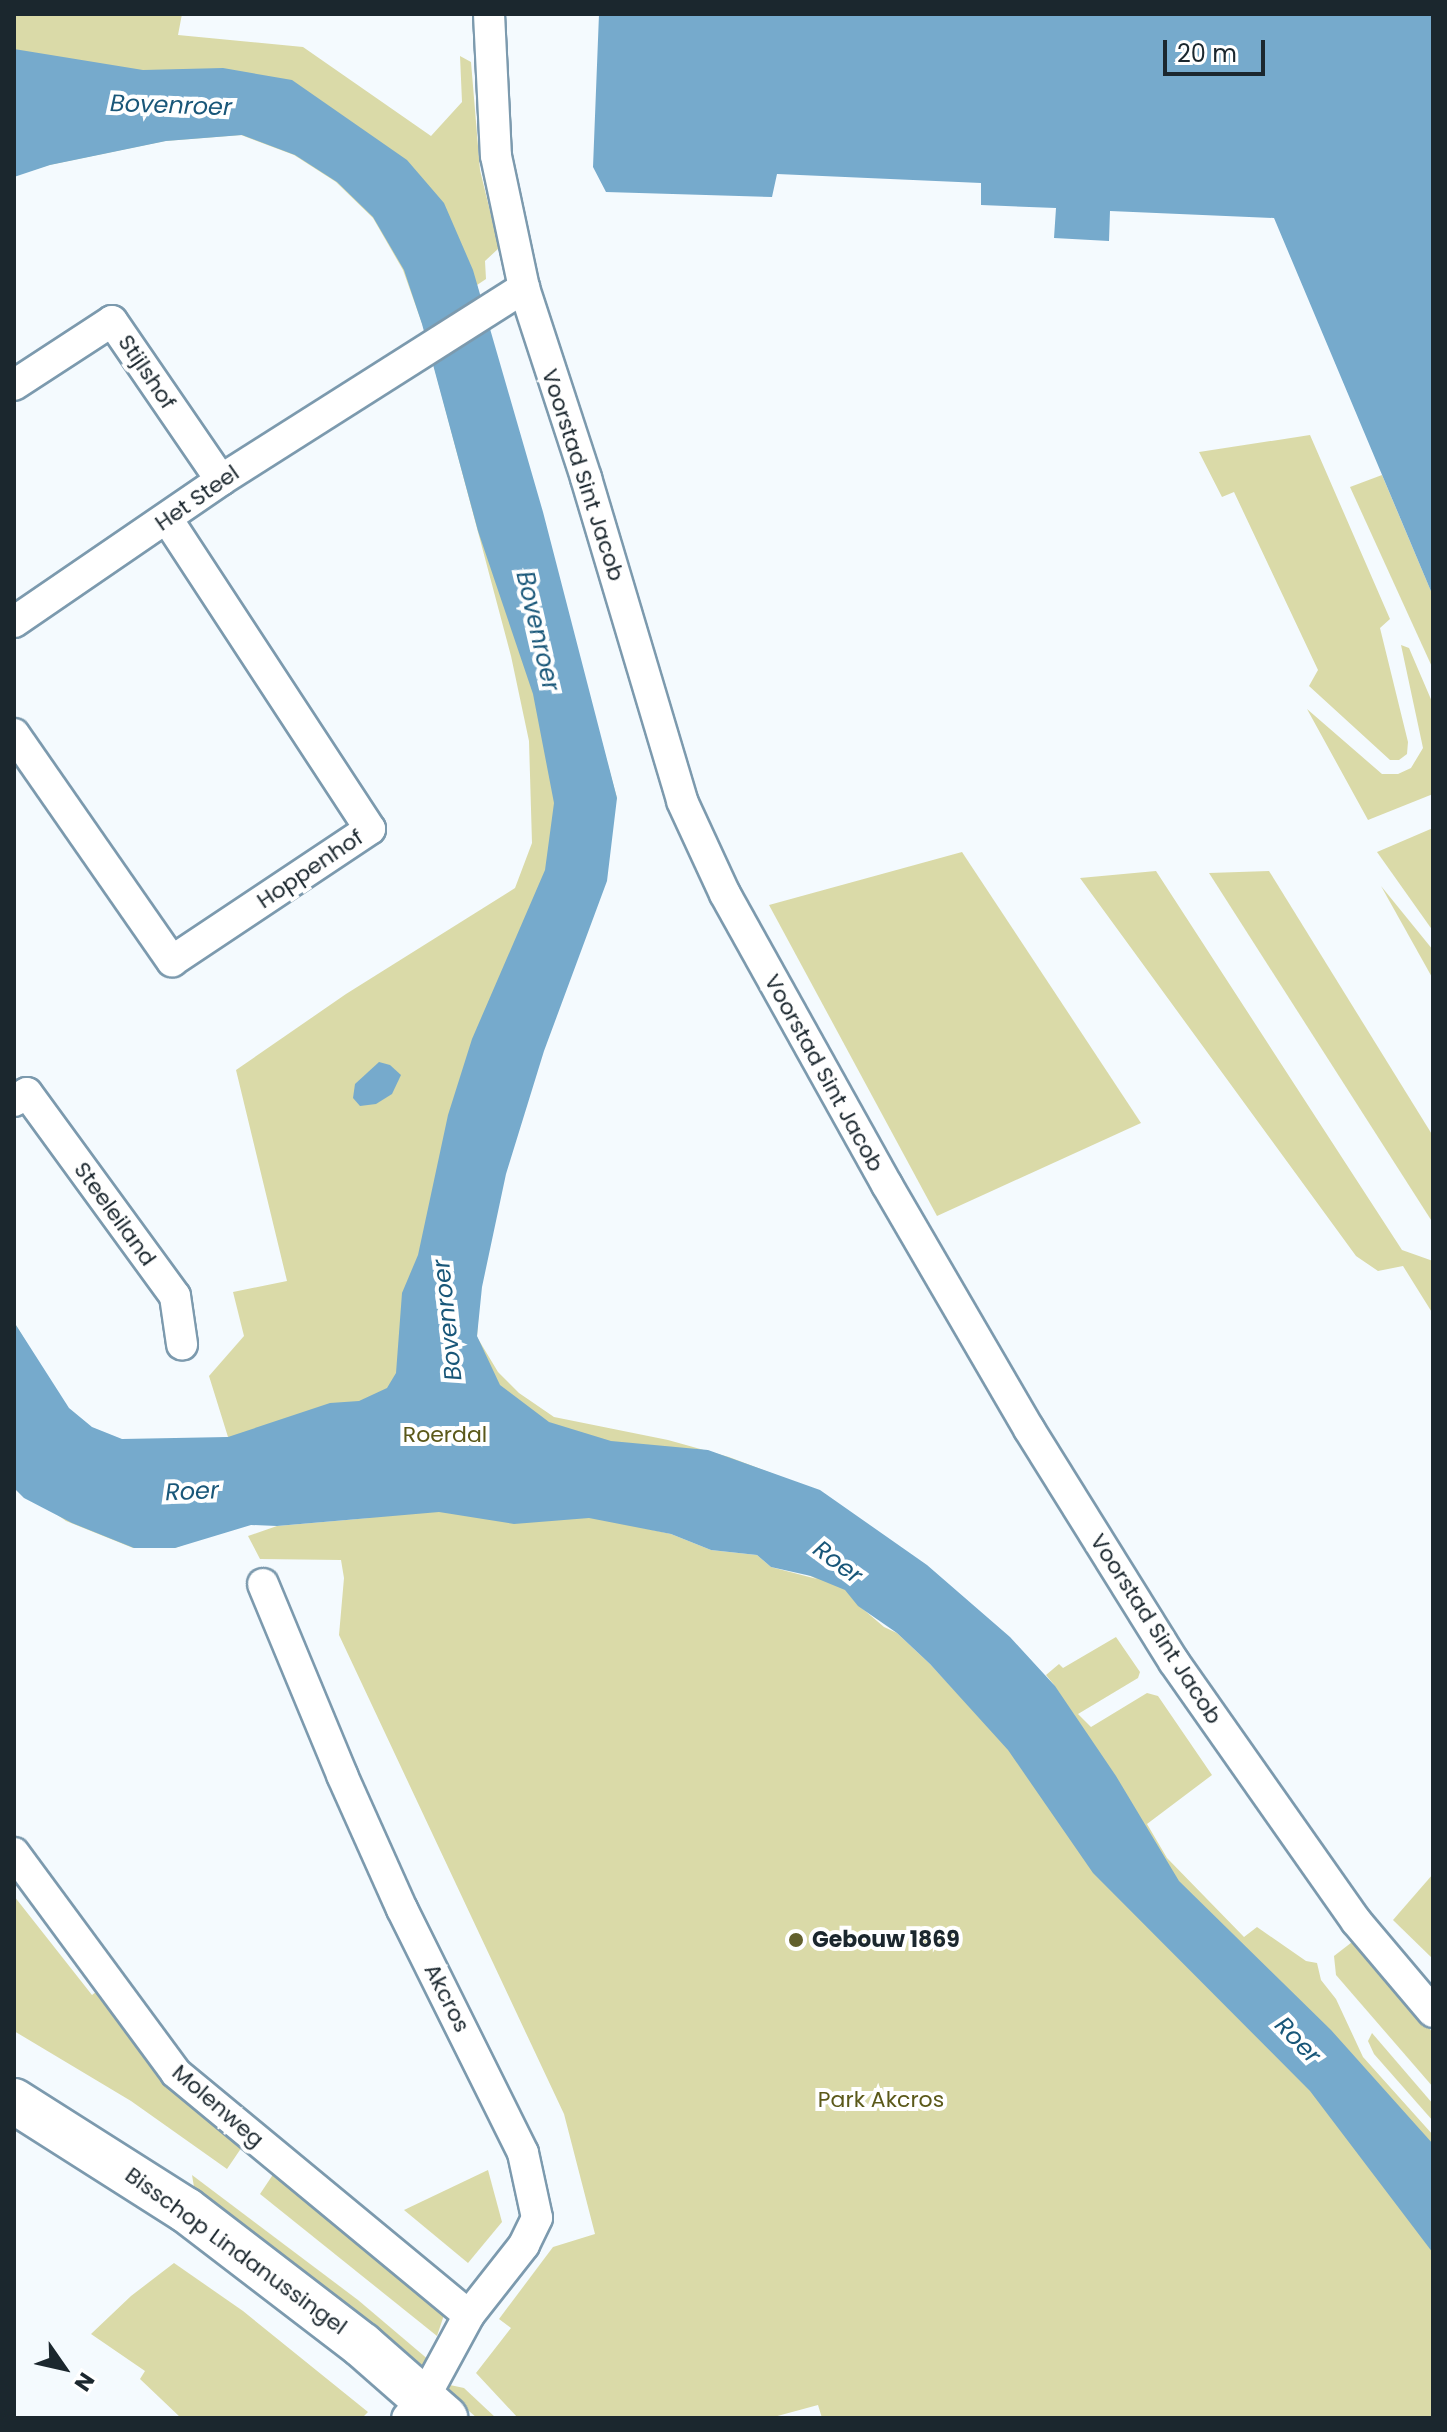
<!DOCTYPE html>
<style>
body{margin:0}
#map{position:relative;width:1447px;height:2432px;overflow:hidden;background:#f4fafe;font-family:Poppins,sans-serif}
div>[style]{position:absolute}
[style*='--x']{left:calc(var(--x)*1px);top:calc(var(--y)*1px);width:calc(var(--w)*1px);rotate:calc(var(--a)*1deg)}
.green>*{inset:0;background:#dadaa8}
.water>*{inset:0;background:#76aacc}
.roads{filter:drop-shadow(2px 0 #7c9aae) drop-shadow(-2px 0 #7c9aae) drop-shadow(0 2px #7c9aae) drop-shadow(0 -2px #7c9aae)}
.minor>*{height:30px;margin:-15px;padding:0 15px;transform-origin:15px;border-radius:15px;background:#fff}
.secondary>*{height:44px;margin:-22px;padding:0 22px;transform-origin:22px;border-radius:22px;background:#fff}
.dots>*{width:22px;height:22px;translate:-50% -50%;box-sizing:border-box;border:4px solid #fff;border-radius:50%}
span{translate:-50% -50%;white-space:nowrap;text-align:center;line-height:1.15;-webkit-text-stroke:8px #fff;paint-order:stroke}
.street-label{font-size:22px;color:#1b272e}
.park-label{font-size:22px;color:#5b591a}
.poi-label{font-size:22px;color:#1b272e;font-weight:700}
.left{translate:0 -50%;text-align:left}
.water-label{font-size:24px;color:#195779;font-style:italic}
.frame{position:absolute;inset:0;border:16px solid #1b272e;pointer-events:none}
.north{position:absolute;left:24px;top:2328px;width:80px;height:80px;-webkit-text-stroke:6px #fff;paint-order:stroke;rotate:124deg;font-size:22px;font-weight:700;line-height:32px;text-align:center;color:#1b272e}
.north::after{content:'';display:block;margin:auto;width:28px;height:36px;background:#1b272e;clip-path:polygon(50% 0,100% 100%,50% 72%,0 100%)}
.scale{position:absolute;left:1163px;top:40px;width:102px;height:36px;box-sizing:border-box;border:4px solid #1b272e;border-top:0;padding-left:10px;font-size:24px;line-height:28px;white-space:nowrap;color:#1b272e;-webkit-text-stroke:6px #fff;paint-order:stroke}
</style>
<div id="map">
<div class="green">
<i style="clip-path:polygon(evenodd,14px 14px,182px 14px,178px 35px,303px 47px,431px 136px,462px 102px,460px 56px,471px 62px,480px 170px,499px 248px,485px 261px,486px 279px,477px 285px,617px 798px,489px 1167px,477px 1337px,498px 1372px,519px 1393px,554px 1417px,668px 1440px,729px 1457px,784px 1478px,1055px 1686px,1046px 1675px,1059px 1664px,1063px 1668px,1116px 1637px,1140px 1672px,1138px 1678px,1078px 1714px,1091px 1727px,1147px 1693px,1158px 1696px,1212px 1775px,1147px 1824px,1167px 1858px,1244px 1937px,1257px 1927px,1306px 1961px,1317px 1963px,1321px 1980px,1336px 1999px,1363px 2057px,1433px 2135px,1433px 2418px,822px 2418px,818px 2405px,770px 2418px,518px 2418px,476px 2373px,511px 2328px,499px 2319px,553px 2247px,595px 2234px,564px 2114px,339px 1635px,344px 1578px,341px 1560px,260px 1559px,248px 1536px,277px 1526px,369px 1518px,253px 1520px,175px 1548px,133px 1548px,66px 1521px,19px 1487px,14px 1322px,76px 1424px,108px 1449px,228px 1437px,209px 1376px,244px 1336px,233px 1292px,287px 1281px,236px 1070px,346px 994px,515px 888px,532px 843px,529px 741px,511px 656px,424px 329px,403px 270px,373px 218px,336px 182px,294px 155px,241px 135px,165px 141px,49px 165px,14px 176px,14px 14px,630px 1522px,750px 1549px,817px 1579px,771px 1567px,757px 1555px,711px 1550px,671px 1534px,621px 1523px,630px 1522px,14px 14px,856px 1603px,934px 1657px,1063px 1807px,930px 1664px,897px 1633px,884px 1627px,856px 1603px)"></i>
<i style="clip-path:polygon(1310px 435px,1390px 619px,1380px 628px,1408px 742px,1407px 754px,1399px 760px,1390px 760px,1309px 686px,1318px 670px,1234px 492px,1222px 497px,1199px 452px)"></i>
<i style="clip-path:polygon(1382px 475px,1433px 596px,1433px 669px,1350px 487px)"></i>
<i style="clip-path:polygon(1401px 645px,1409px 648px,1433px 704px,1433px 794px,1368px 820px,1307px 709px,1382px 774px,1398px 774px,1411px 768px,1423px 748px)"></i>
<i style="clip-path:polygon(1433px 828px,1433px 931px,1377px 852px)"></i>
<i style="clip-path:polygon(962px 852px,1141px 1123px,937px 1216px,769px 905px)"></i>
<i style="clip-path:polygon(1156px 871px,1402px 1250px,1433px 1261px,1433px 1314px,1403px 1266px,1378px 1271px,1356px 1256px,1080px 878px)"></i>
<i style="clip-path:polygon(1269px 871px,1433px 1136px,1433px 1223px,1209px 873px)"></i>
<i style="clip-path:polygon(1381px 886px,1433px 950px,1433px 979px)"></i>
<i style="clip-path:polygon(1433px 1874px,1433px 1959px,1393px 1920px)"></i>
<i style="clip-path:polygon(14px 1896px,92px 1995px,101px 1988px,244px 2144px,227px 2169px,131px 2101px,14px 2031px)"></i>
<i style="clip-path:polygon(1356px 1939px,1433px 2033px,1433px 2087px,1336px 1975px,1334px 1956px)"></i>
<i style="clip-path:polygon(1372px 2033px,1433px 2104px,1433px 2121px,1374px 2054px,1368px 2041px)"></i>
<i style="clip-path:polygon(276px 2170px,440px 2306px,444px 2315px,437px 2336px,260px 2194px)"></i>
<i style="clip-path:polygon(488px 2170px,502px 2222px,468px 2263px,404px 2210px)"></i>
<i style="clip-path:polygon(192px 2175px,358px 2300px,430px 2361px,422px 2372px,208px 2200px,194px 2187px)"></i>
<i style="clip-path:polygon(174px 2263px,243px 2311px,368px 2412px,362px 2418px,181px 2418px,140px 2379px,145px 2371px,91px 2334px,131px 2296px)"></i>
<i style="clip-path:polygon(450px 2385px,464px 2388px,496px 2418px,477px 2418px,446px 2391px)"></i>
</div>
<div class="water">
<i style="clip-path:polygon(599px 14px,1433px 14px,1433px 596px,1274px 218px,1110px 211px,1109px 241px,1054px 238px,1056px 208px,981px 205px,981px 183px,777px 174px,772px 197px,606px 192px,593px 167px)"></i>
<i style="clip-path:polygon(14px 49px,143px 70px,223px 68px,292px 80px,407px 160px,444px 203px,473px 270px,543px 512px,617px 798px,607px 881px,544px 1051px,506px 1174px,482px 1287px,477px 1336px,500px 1385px,549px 1422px,611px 1441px,708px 1450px,820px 1490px,927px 1565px,1010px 1637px,1055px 1686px,1116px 1776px,1179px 1881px,1331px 2030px,1433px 2144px,1433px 2253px,1310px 2091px,1093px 1873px,1008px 1750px,930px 1664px,897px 1633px,858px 1606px,845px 1590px,811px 1576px,771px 1567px,757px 1555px,711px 1550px,671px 1534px,589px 1518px,514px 1524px,439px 1512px,277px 1526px,251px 1525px,175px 1548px,134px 1548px,72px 1523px,24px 1498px,14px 1488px,14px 1322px,69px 1408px,92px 1427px,122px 1439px,228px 1437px,330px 1403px,359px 1401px,387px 1388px,396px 1373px,402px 1293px,418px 1255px,448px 1115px,472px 1039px,545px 870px,554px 803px,533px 694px,478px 531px,422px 324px,404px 270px,373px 217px,337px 182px,295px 155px,242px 135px,166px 141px,50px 165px,14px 177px)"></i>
<i style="clip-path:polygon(379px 1062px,390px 1065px,401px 1075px,392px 1094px,376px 1104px,360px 1106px,353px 1098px,355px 1084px)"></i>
</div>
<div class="roads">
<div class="minor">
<i style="--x:489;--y:14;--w:142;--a:87.2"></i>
<i style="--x:496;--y:156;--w:135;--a:78"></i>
<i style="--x:524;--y:288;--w:200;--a:71.9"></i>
<i style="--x:586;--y:478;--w:337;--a:73.4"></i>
<i style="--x:682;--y:801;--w:102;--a:65.2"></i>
<i style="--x:725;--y:894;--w:333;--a:60.9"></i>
<i style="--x:887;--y:1185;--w:282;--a:59.8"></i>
<i style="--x:1029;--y:1429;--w:274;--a:58.1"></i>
<i style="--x:1174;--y:1662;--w:317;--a:54.9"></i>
<i style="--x:1356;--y:1921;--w:119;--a:49.8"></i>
<i style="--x:14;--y:385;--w:117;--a:-33.1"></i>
<i style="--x:112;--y:321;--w:193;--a:55.6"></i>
<i style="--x:14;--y:622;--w:251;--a:-34.4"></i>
<i style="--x:221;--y:480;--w:359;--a:-32.4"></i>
<i style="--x:14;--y:734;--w:277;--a:55.2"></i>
<i style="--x:172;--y:961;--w:238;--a:-33.7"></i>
<i style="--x:370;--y:829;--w:371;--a:-123.2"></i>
<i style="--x:14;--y:1101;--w:15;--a:-32"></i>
<i style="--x:27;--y:1093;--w:251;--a:53.9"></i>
<i style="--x:175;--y:1296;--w:49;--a:81.7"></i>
<i style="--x:263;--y:1584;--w:207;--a:67.5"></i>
<i style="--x:342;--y:1775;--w:147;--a:65.9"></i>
<i style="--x:402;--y:1909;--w:272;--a:63.6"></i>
<i style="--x:523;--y:2153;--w:66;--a:77.8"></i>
<i style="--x:537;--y:2218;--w:30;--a:116"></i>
<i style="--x:524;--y:2245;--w:89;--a:128.2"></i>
<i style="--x:469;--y:2315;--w:94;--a:118.5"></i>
<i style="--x:424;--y:2398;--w:26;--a:130"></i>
<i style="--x:14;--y:1853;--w:273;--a:53.6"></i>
<i style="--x:176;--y:2073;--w:380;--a:39.6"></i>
</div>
<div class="secondary">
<i style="--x:14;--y:2101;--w:204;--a:32.4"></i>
<i style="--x:186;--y:2210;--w:222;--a:37.5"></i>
<i style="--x:362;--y:2345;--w:111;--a:41.3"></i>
</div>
</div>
<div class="dots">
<i style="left:796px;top:1940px;background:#62602d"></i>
</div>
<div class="street-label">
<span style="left:147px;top:372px;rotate:56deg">Stijlshof</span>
<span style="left:583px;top:475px;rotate:72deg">Voorstad Sint Jacob</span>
<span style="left:197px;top:498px;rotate:-35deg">Het Steel</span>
<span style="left:310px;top:869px;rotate:-34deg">Hoppenhof</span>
<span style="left:824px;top:1073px;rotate:61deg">Voorstad Sint Jacob</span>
<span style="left:115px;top:1214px;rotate:54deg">Steeleiland</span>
<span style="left:1156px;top:1629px;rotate:57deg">Voorstad Sint Jacob</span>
<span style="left:447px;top:1998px;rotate:63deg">Akcros</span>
<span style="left:218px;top:2106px;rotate:41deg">Molenweg</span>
<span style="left:236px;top:2251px;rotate:36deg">Bisschop Lindanussingel</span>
</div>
<div class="park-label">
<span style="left:445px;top:1435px">Roerdal</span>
<span style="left:881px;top:2100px">Park Akcros</span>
</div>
<div class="poi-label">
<span class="left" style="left:812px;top:1940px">Gebouw 1869</span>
</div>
<div class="water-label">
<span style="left:171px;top:105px;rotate:2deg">Bovenroer</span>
<span style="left:538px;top:631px;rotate:77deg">Bovenroer</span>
<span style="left:447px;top:1320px;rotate:-96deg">Bovenroer</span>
<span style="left:192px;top:1491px;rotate:-2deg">Roer</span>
<span style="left:838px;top:1562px;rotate:37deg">Roer</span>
<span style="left:1298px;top:2040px;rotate:46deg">Roer</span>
</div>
<div class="frame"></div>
<div class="north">N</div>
<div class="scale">20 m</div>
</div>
